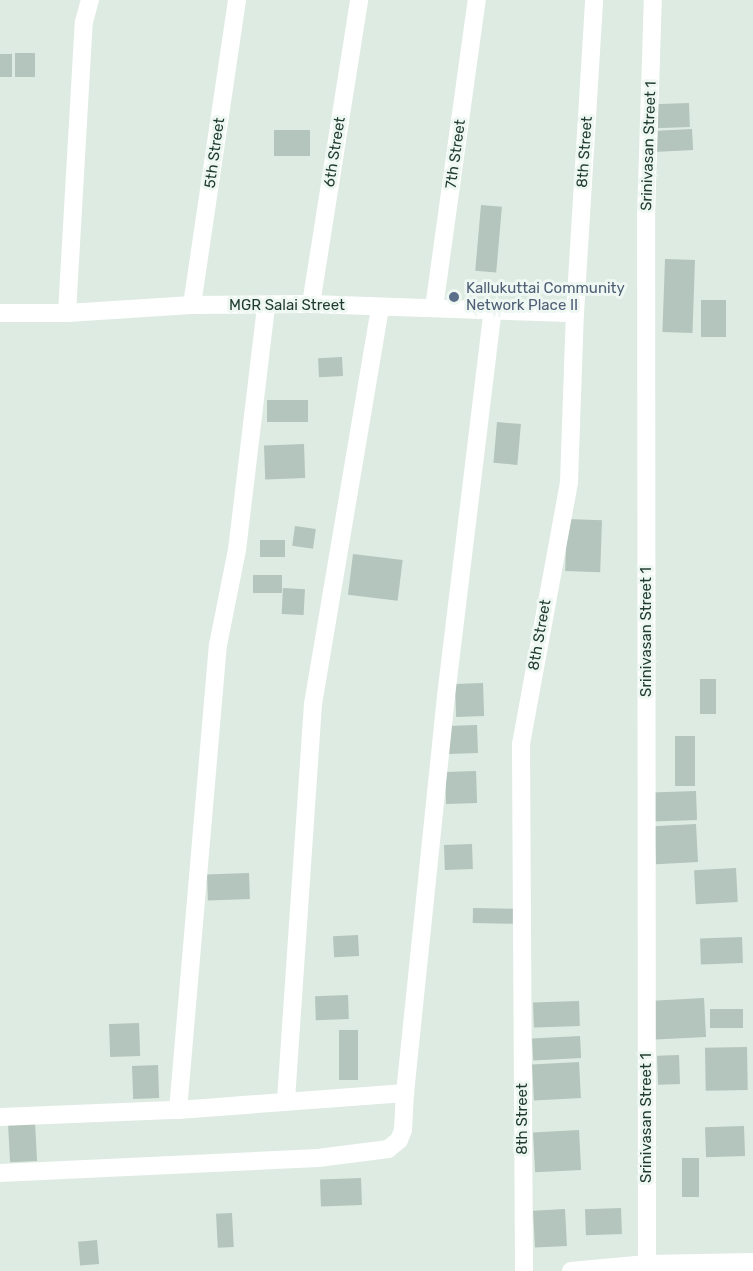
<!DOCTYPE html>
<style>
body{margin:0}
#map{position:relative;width:753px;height:1271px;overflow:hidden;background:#deebe3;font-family:Rubik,sans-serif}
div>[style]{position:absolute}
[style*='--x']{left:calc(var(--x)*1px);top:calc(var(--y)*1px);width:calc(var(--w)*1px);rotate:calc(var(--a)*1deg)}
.building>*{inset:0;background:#b3c5bc;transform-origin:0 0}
.minor>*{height:18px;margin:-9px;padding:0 9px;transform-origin:9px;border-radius:9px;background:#fff}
.dots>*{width:16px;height:16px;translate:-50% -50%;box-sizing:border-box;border:3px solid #eef7f2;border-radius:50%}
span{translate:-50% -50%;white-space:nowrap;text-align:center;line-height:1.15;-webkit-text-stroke:6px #eef7f2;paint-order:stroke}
.street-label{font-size:15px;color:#1f3b30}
.service-label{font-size:15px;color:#4e5e75}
.left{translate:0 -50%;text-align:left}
</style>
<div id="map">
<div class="building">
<i style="left:15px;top:53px;width:20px;height:24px"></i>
<i style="left:0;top:54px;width:12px;height:23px"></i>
<i style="left:689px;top:103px;width:24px;height:35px;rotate:88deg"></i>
<i style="left:692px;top:129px;width:21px;height:39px;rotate:87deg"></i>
<i style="left:274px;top:130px;width:36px;height:26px"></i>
<i style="left:481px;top:205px;width:21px;height:66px;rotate:5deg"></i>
<i style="left:665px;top:259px;width:30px;height:73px;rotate:2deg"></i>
<i style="left:701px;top:300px;width:25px;height:37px"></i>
<i style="left:342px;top:357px;width:19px;height:24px;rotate:87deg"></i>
<i style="left:308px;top:400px;width:22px;height:41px;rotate:90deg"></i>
<i style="left:497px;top:422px;width:24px;height:41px;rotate:5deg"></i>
<i style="left:304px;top:444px;width:34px;height:40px;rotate:88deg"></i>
<i style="left:567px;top:519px;width:35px;height:52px;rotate:2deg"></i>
<i style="left:295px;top:526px;width:21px;height:20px;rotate:8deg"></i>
<i style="left:260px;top:540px;width:25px;height:17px"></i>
<i style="left:353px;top:554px;width:50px;height:41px;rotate:7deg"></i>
<i style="left:253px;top:575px;width:29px;height:18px"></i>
<i style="left:283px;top:588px;width:22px;height:26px;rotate:3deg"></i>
<i style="left:700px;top:679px;width:16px;height:35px"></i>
<i style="left:483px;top:683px;width:33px;height:28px;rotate:88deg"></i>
<i style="left:477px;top:725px;width:28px;height:30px;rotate:88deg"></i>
<i style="left:675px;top:736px;width:20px;height:50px"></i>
<i style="left:476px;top:771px;width:32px;height:31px;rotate:88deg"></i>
<i style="left:696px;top:791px;width:29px;height:44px;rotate:88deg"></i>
<i style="left:696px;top:824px;width:38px;height:42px;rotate:87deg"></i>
<i style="left:472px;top:844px;width:25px;height:28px;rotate:88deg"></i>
<i style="left:736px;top:868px;width:34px;height:42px;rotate:87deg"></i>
<i style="left:249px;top:873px;width:26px;height:42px;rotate:88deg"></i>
<i style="left:473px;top:908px;width:40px;height:15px;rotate:1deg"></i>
<i style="left:358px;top:935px;width:21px;height:25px;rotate:87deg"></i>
<i style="left:742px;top:937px;width:26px;height:42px;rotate:88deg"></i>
<i style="left:348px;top:995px;width:24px;height:33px;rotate:88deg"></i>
<i style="left:704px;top:998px;width:39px;height:51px;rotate:87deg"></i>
<i style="left:579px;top:1001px;width:25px;height:46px;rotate:88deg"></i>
<i style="left:743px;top:1009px;width:19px;height:33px;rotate:90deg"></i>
<i style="left:139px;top:1023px;width:33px;height:30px;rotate:88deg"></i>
<i style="left:339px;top:1030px;width:19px;height:50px"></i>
<i style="left:580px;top:1036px;width:22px;height:48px;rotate:87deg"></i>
<i style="left:747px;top:1047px;width:43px;height:42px;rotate:89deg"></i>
<i style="left:679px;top:1055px;width:29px;height:22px;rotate:88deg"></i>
<i style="left:579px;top:1062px;width:36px;height:47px;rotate:87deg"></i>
<i style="left:158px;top:1065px;width:33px;height:26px;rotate:88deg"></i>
<i style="left:35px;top:1122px;width:39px;height:27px;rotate:87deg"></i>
<i style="left:744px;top:1126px;width:30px;height:39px;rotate:88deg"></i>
<i style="left:579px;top:1130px;width:40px;height:46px;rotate:87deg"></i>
<i style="left:682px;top:1158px;width:17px;height:39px"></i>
<i style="left:361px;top:1178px;width:27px;height:41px;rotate:88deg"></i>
<i style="left:621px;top:1208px;width:26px;height:36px;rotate:88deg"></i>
<i style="left:565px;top:1209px;width:37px;height:32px;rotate:87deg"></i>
<i style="left:232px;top:1213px;width:34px;height:16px;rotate:87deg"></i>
<i style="left:97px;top:1240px;width:24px;height:19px;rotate:85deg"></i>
</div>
<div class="minor">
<i style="--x:311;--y:304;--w:308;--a:-81"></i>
<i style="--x:192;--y:305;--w:308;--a:-81.6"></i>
<i style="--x:434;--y:308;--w:311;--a:-82.1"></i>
<i style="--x:0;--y:313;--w:67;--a:0"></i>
<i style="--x:67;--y:313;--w:125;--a:-3.7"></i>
<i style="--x:192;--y:305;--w:119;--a:-0.5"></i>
<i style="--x:311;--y:304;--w:264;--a:2"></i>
<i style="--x:67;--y:313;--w:291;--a:-86.7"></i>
<i style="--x:84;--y:22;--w:23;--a:-75"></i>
<i style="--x:286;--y:1100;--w:397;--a:-86.1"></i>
<i style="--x:313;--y:704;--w:403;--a:-80.4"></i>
<i style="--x:178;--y:1110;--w:467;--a:-85.1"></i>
<i style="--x:218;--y:645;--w:97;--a:-78.7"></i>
<i style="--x:237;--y:550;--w:246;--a:-83.2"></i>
<i style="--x:0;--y:1117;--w:178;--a:-2.3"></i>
<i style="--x:178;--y:1110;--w:228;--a:-4.3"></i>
<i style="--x:405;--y:1093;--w:399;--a:-84.1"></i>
<i style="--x:446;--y:696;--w:390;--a:-83.1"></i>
<i style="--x:0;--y:1173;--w:318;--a:-2.7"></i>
<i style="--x:318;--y:1158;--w:71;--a:-7.3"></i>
<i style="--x:388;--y:1149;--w:14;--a:-39"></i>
<i style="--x:399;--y:1140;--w:11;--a:-68"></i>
<i style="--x:403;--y:1130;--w:37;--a:-87"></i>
<i style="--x:647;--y:1264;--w:1047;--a:-90.05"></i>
<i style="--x:646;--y:217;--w:217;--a:-88.2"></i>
<i style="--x:524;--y:1271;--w:527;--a:-90.33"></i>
<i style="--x:521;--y:744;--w:266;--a:-79.6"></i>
<i style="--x:569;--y:482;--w:169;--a:-88"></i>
<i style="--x:575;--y:313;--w:314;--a:-86.5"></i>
<i style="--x:571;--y:1271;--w:76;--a:-5.3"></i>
<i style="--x:647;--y:1264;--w:106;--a:-1.1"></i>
</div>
<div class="dots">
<i style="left:454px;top:297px;background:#5c6f8a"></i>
</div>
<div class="street-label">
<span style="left:649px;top:146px;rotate:-88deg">Srinivasan Street 1</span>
<span style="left:335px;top:152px;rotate:-81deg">6th Street</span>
<span style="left:585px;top:152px;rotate:-86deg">8th Street</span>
<span style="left:215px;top:153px;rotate:-82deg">5th Street</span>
<span style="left:456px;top:154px;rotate:-82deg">7th Street</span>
<span style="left:287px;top:306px">MGR Salai Street</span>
<span style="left:647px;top:632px;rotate:-90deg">Srinivasan Street 1</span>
<span style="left:540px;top:635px;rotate:-80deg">8th Street</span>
<span style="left:647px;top:1118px;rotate:-90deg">Srinivasan Street 1</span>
<span style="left:523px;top:1119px;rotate:-90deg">8th Street</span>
</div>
<div class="service-label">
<span class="left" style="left:466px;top:297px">Kallukuttai Community<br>Network Place II</span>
</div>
</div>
